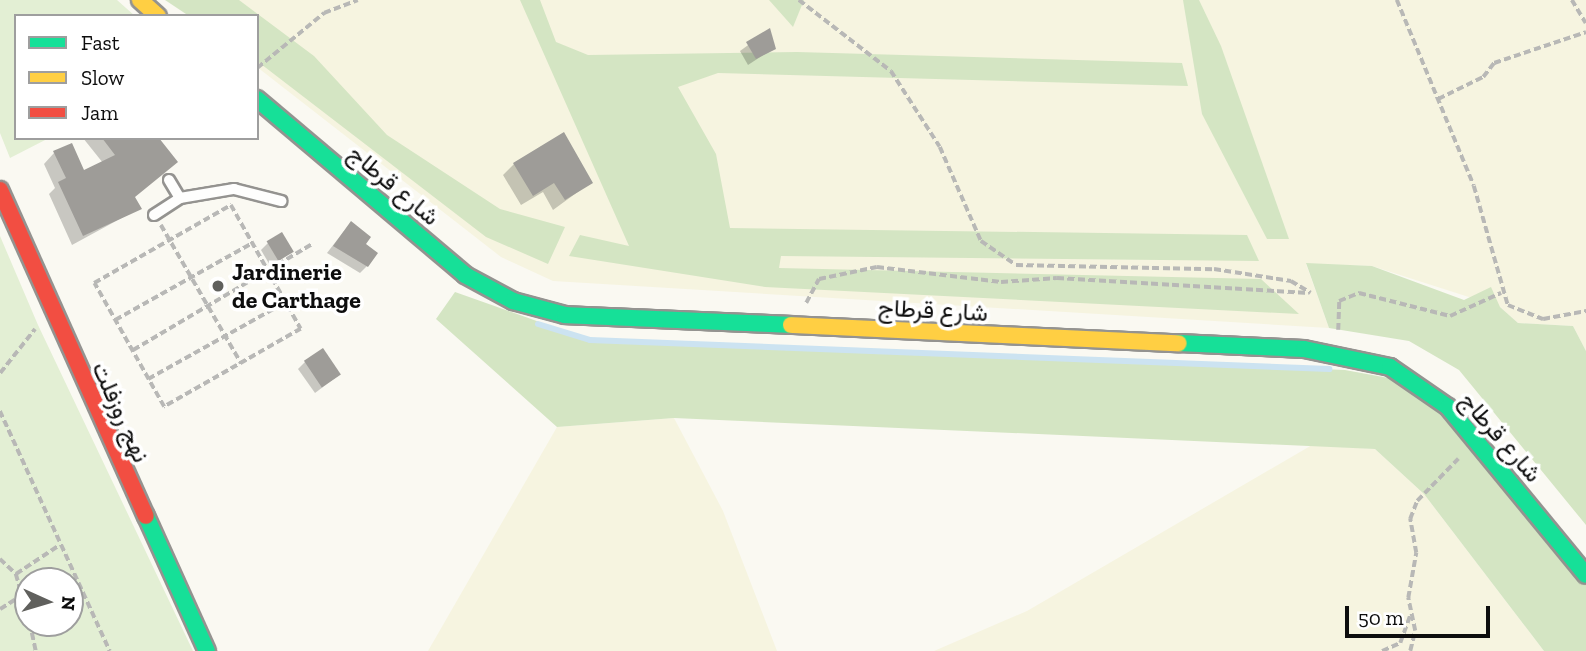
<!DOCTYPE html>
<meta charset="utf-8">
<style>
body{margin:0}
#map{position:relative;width:1586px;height:651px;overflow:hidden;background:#faf9f2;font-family:"Zilla Slab",Vazirmatn,serif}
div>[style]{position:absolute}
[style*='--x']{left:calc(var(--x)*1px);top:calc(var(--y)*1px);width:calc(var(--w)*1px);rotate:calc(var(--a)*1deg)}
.farmland>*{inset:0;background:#f6f4e0}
.green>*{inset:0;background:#e3efd4}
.forest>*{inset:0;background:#d4e5c3}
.shadow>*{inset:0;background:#0003}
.stream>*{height:6px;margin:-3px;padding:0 3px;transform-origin:3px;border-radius:3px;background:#cce3f1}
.building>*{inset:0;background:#9e9c98;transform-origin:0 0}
.path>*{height:3.5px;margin-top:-1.75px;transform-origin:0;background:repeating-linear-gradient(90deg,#b8b8b6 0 7px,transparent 0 10.5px)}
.roads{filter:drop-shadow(2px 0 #949390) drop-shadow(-2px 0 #949390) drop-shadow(0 2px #949390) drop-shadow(0 -2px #949390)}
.lane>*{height:10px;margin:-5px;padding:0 5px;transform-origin:5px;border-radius:5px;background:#fefefd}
.fast>*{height:16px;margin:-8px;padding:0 8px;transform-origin:8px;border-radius:8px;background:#16e098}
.slow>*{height:16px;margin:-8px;padding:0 8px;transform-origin:8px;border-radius:8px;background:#ffcf43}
.jam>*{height:16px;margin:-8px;padding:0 8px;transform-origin:8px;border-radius:8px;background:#f24e42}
.dots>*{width:19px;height:19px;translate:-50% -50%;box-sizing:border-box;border:4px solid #fff;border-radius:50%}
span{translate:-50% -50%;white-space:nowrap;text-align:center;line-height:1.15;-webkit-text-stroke:7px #fff;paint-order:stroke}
.street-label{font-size:24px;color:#0d0d0d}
.poi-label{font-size:24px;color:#0d0d0d;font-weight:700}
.left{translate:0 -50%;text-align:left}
.legend{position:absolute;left:14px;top:14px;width:245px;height:126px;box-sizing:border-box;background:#fff;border:2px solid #9e9e9e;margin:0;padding:9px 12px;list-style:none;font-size:21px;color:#0d0d0d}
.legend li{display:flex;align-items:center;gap:14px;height:35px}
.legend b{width:35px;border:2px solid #9e9e9e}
.north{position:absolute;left:14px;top:567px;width:70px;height:70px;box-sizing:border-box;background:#fff;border:2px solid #9e9e9e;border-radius:50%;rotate:94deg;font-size:19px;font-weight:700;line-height:28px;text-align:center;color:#0d0d0d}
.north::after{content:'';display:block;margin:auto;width:24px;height:32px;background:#60605d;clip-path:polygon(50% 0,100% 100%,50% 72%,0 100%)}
.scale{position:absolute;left:1345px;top:606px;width:145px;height:32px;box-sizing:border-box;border:4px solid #0d0d0d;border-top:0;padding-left:9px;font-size:21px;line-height:24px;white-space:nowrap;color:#0d0d0d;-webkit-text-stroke:5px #fff;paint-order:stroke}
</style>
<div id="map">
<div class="farmland">
<i style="clip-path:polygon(174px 0,1586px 0,1586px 351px,1573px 326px,1518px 323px,1500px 307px,1372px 266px,1306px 264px,1329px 328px,553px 281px,501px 257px,257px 67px,257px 16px)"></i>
<i style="clip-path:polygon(674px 418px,723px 511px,777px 651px,428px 651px,557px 427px)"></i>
<i style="clip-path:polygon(1312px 445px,1375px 449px,1424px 494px,1544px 651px,934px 651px,1027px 611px)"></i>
</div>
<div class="green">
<i style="clip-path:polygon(0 0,117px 0,135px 16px,16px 16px,16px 138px,49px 138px,10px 158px,0 133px)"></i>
<i style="clip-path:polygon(evenodd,0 236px,38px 325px,193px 651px,0 651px,0 236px,28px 581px,70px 581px,70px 623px,28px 623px,28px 581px)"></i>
</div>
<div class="forest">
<i style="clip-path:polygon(165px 0,239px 0,314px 56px,387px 135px,500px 209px,565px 227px,548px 264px,486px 237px,257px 61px,257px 16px,189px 16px)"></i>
<i style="clip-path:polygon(520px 0,540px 0,556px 42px,588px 55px,797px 52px,1182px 63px,1188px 86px,718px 73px,678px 87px,716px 154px,730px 228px,1247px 235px,1259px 261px,781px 256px,779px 268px,1261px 279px,1299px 314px,765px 287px,569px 256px,580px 235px,629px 246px)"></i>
<i style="clip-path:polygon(769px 0,804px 0,793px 27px)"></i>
<i style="clip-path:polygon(1183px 0,1199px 0,1221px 46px,1289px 239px,1267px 239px,1202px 114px)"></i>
<i style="clip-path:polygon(1306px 263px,1372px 266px,1464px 300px,1491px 287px,1500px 307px,1518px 323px,1573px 326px,1586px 351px,1586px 525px,1459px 370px,1409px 341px,1329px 328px)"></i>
<i style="clip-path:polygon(455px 292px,590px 340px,1345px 370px,1394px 379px,1434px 399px,1586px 584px,1586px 651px,1544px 651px,1424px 494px,1375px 449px,674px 418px,557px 427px,436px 319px)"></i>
</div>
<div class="shadow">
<i style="clip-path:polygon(769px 30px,774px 48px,748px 65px,740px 51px)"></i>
<i style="clip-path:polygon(83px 138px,157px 138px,134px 198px,140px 208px,72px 245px,49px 194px,55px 188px,44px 164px,54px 153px,83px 172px,103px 163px)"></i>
<i style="clip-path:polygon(514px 164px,590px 183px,553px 210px,543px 192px,521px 205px,503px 175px)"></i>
<i style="clip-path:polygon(344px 231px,367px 266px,360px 273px,327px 253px)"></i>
<i style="clip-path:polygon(268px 243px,292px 251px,271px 267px,261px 250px)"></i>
<i style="clip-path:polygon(305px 362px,339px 375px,315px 393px,298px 369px)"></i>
</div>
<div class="stream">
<i style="--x:538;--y:324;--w:54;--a:17.1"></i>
<i style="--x:590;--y:340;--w:740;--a:2.25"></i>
</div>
<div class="building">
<i style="clip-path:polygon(770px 28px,776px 49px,756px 59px,746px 42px)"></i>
<i style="clip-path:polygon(564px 132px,593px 183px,565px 200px,554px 183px,533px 196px,513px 163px)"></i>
<i style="clip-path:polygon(102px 138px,159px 138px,178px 162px,135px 197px,142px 209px,83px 236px,58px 182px,66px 178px,53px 151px,72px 143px,84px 170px,115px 155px)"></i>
<i style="clip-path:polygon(351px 221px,371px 237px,366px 244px,378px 253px,368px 267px,333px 246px)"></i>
<i style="left:282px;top:232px;width:23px;height:18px;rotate:59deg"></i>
<i style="left:323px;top:348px;width:32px;height:23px;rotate:56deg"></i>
</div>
<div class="path">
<i style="--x:799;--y:0;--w:116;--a:37.7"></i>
<i style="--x:891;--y:71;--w:90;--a:57.2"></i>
<i style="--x:940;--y:147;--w:103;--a:66.4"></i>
<i style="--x:981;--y:241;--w:42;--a:34.4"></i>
<i style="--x:1016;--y:265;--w:198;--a:1.2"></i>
<i style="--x:1214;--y:269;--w:78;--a:8.9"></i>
<i style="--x:1291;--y:281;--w:23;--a:31"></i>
<i style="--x:1397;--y:0;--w:201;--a:67.5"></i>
<i style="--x:1474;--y:186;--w:124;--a:74.1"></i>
<i style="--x:1508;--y:305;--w:38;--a:22"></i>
<i style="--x:1543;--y:319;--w:44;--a:-10.5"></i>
<i style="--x:1572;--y:0;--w:27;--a:59"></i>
<i style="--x:257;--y:68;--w:87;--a:-39.4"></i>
<i style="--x:324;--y:13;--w:36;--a:-21"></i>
<i style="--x:1438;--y:99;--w:50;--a:-26.1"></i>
<i style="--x:1483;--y:77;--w:18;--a:-52"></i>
<i style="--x:1494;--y:63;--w:97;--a:-18.6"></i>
<i style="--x:231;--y:205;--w:142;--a:60.6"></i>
<i style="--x:301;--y:329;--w:158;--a:150.3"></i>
<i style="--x:164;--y:407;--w:142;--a:-119.4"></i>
<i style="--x:94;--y:283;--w:158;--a:-29.7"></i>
<i style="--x:161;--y:225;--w:160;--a:59.9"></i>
<i style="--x:806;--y:303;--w:27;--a:-62"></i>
<i style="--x:819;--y:279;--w:59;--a:-11.7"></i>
<i style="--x:877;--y:267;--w:125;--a:6.9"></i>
<i style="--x:1001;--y:282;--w:56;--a:-4.1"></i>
<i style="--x:1057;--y:278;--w:252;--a:3.4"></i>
<i style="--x:115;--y:320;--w:157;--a:-29.3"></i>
<i style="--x:1338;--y:330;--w:29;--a:-88"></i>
<i style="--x:1339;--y:301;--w:22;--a:-22"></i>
<i style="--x:1359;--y:293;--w:94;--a:14.2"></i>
<i style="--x:1450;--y:316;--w:56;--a:-24.3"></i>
<i style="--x:133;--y:350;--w:208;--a:-30.6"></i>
<i style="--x:0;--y:373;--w:56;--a:-51.5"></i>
<i style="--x:148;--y:379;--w:158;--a:-29.2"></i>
<i style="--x:0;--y:411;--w:264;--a:65.4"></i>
<i style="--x:0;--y:559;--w:22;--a:43"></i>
<i style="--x:16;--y:574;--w:45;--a:74.4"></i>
<i style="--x:16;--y:574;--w:50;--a:-33.7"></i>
<i style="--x:0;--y:609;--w:22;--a:-32"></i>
<i style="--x:30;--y:623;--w:29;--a:78"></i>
<i style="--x:1382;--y:651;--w:20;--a:-24"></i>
<i style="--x:1400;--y:643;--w:30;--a:-70"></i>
<i style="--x:1410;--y:651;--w:21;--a:-76"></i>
<i style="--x:1415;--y:631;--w:34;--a:-102"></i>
<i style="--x:1408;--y:598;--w:46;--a:-79.9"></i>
<i style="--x:1416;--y:553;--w:35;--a:-100"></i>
<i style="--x:1410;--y:519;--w:19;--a:-69"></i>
<i style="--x:1417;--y:501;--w:59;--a:-45.7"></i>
</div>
<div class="roads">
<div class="lane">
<i style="--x:169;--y:180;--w:21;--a:59"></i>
<i style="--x:154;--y:215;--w:31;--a:-33"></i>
<i style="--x:180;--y:198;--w:55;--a:-9.5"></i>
<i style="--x:234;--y:189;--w:49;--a:14.3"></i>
</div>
<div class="fast">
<i style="--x:257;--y:99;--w:272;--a:40.2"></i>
<i style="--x:465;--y:275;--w:55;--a:28.4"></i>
<i style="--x:513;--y:301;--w:54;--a:15.1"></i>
<i style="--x:565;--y:315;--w:226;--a:2.5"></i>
<i style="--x:1179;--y:343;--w:125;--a:2.7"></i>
<i style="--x:1304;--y:349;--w:88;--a:11.8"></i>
<i style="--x:1390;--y:367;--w:70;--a:34.6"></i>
<i style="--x:1448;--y:407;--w:217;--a:50.6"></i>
<i style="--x:146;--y:516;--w:148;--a:65.7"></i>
</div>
<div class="slow">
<i style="--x:140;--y:0;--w:24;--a:42"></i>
<i style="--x:791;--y:325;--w:388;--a:2.7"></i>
</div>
<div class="jam">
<i style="--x:0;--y:190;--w:357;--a:65.9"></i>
</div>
</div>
<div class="dots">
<i style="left:218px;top:286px;background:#60605d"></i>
</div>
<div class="street-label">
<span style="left:394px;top:185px;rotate:40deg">شارع قرطاج</span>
<span style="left:933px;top:310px;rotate:3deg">شارع قرطاج</span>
<span style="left:121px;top:412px;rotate:66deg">نهج روزفلت</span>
<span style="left:1501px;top:437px;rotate:49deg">شارع قرطاج</span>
</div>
<div class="poi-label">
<span class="left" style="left:232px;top:286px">Jardinerie<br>de Carthage</span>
</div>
<ul class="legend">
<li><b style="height:9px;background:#16e098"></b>Fast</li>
<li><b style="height:9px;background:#ffcf43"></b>Slow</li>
<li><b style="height:9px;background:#f24e42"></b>Jam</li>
</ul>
<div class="north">N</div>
<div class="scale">50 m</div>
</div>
